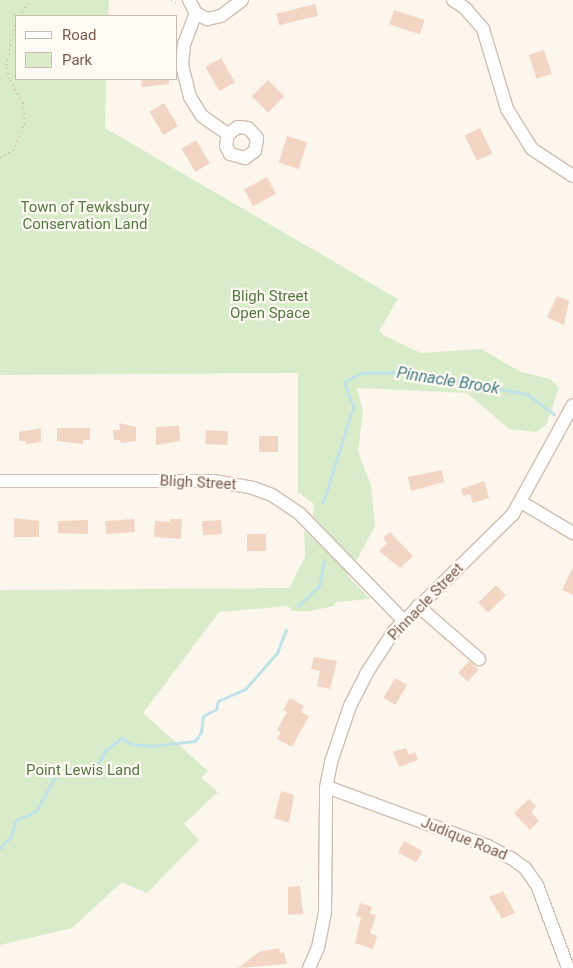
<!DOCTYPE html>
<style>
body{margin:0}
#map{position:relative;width:573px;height:968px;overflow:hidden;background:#fdf6ec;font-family:Roboto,sans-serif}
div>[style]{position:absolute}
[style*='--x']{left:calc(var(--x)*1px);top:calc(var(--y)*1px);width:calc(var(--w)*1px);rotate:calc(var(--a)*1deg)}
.green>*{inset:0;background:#d8ecc9}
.stream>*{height:3px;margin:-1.5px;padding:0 1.5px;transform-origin:1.5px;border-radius:1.5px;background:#bfe3e8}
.building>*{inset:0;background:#f3d5c3;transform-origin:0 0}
.path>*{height:2px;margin-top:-1px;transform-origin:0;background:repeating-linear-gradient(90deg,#d9b8a5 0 1px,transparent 0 5px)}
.roads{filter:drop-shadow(1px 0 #d1beb0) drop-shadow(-1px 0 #d1beb0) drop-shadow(0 1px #d1beb0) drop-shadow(0 -1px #d1beb0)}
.minor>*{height:12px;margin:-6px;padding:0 6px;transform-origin:6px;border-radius:6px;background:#fff}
span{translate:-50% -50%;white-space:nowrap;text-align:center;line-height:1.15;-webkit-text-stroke:4.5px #fffaf3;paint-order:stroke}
.park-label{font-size:15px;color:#537a41}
.street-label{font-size:15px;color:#7a5c4d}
.water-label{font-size:16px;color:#437c86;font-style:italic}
.legend{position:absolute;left:15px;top:15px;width:162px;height:65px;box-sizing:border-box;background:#fffaf3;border:1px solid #cabbb1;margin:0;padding:6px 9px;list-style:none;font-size:15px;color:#7a5c4d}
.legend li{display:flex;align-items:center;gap:10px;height:25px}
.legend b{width:25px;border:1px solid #cabbb1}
</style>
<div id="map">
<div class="green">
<i style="clip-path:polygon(0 0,109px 0,108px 16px,16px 16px,16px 79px,106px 79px,105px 128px,398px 299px,379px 331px,383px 335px,421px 353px,481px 349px,521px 372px,550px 379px,559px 388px,546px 425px,536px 432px,509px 429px,467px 393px,357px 388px,363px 411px,358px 452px,371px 485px,375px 526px,348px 576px,370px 599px,336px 602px,334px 606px,310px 611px,292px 611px,288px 606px,219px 612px,143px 713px,208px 771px,201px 778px,218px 792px,184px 824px,199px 840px,147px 893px,122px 882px,72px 928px,0 945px,0 590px,289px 588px,305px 557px,304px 531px,311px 536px,314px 504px,298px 492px,298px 373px,0 375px)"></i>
</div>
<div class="stream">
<i style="--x:323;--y:502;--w:100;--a:-72.5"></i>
<i style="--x:353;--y:407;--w:27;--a:-110"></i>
<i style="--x:344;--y:382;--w:20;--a:-27"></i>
<i style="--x:362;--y:373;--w:46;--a:-1.2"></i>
<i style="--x:408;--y:372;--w:121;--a:10.5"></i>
<i style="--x:527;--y:394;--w:34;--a:37"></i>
<i style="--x:298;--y:606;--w:29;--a:-44"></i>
<i style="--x:319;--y:586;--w:26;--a:-79"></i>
<i style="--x:0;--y:848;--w:16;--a:-47"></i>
<i style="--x:11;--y:836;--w:17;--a:-73"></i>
<i style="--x:16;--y:820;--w:22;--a:-24"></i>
<i style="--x:36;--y:811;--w:49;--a:-60.8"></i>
<i style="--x:60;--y:768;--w:35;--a:2"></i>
<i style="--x:95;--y:769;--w:21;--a:-61"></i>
<i style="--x:105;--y:751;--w:21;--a:-39"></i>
<i style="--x:121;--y:738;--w:12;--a:31"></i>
<i style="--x:131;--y:744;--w:20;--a:6"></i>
<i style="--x:151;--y:746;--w:44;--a:-6.5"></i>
<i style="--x:195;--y:741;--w:11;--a:-56"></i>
<i style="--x:201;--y:732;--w:16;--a:-83"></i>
<i style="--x:203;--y:716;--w:15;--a:-28"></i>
<i style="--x:216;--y:709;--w:8;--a:-76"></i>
<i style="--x:218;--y:701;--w:30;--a:-24"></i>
<i style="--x:245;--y:689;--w:48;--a:-48.4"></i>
<i style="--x:277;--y:653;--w:25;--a:-69"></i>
</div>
<div class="building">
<i style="left:315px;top:4px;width:12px;height:40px;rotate:76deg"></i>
<i style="left:394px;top:10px;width:32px;height:15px;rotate:18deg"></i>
<i style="left:544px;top:50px;width:25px;height:16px;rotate:72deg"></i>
<i style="left:221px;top:58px;width:28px;height:18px;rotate:60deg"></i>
<i style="clip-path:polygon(141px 79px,169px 79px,169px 84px,142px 87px)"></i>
<i style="left:268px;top:80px;width:23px;height:23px;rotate:45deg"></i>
<i style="left:164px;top:103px;width:27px;height:17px;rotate:59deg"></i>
<i style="left:480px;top:128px;width:28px;height:17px;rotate:64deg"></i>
<i style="left:287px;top:136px;width:21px;height:28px;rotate:17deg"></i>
<i style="left:196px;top:140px;width:27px;height:17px;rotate:59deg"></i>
<i style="left:267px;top:177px;width:19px;height:26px;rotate:62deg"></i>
<i style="clip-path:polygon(557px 296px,569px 301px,564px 325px,547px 317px)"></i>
<i style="clip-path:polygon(119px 423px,136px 427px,136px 441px,121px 443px,120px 440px,114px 440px,113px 430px,120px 430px)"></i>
<i style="clip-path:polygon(179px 426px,180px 441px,156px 445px,156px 427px)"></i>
<i style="clip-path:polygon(41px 428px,41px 442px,26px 444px,26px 441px,19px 441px,19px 432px)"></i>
<i style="clip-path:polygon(57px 428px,90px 428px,90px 440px,83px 440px,83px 444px,57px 441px)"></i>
<i style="left:206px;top:430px;width:22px;height:14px;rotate:3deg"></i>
<i style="left:259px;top:436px;width:19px;height:16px"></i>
<i style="clip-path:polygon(442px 470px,444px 482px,411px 491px,408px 477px)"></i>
<i style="clip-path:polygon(484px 481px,489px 498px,473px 503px,470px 494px,463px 496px,461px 489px)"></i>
<i style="clip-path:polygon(14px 518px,39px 521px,39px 537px,14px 537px)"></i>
<i style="left:134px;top:519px;width:13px;height:29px;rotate:86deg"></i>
<i style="clip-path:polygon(170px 519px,182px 519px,181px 539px,154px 537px,155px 521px,170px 522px)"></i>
<i style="clip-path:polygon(88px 520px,88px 534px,58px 533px,58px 521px)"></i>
<i style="left:221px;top:520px;width:14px;height:19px;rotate:86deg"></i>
<i style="clip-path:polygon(390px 532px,413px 556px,400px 568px,379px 551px,387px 543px,383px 538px)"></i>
<i style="left:247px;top:534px;width:19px;height:17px"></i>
<i style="clip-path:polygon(573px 567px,573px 595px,562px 590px)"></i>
<i style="left:496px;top:585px;width:14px;height:25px;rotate:45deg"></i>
<i style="clip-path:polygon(314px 657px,337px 661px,330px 689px,317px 686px,320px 671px,311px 669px)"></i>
<i style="left:469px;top:661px;width:13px;height:16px;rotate:42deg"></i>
<i style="left:395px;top:678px;width:14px;height:23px;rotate:30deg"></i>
<i style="clip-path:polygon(290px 698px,304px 706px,301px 712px,309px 716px,292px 747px,277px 739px,281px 732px,277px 730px,287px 712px,283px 710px)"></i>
<i style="clip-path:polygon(406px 748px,409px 755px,415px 752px,418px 760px,399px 767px,393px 752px)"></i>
<i style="clip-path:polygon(281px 791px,294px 795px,289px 823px,274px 818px)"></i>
<i style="clip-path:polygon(529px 799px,536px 806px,531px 812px,539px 821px,530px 830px,514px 813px)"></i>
<i style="left:404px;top:841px;width:21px;height:13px;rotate:28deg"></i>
<i style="clip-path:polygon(300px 886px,303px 914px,288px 915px,288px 887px)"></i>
<i style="clip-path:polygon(503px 891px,515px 913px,502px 919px,489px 897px)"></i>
<i style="clip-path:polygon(360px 903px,372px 907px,370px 913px,376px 915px,370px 933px,377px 936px,373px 949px,355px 943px,361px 918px,356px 916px)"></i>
<i style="clip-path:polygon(279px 948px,280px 953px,284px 952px,287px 964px,238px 968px,259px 952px)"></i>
</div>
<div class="path">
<i style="--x:171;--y:0;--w:8;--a:30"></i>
<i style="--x:19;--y:16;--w:20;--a:-53"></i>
<i style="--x:0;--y:158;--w:15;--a:-28"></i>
<i style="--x:13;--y:151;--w:30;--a:-66"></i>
<i style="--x:25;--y:124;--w:21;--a:-95"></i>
<i style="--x:23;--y:103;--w:28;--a:-120"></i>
<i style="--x:9;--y:79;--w:14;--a:-102"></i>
<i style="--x:6;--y:65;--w:48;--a:-78"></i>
</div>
<div class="roads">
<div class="minor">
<i style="--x:189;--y:0;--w:15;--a:62"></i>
<i style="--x:196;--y:13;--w:13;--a:29"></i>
<i style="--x:207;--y:19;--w:14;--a:-12"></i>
<i style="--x:221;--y:16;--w:26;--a:-37"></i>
<i style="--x:453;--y:0;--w:14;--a:34"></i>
<i style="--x:465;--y:8;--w:28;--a:49"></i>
<i style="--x:483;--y:29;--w:84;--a:73.3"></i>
<i style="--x:507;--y:109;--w:47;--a:58"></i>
<i style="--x:532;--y:149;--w:49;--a:33.4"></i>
<i style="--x:196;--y:13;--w:33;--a:111"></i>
<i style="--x:184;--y:44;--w:21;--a:95"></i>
<i style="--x:182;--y:65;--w:33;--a:76"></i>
<i style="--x:190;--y:97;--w:22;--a:58"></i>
<i style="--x:202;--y:116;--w:32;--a:35"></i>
<i style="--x:228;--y:134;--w:12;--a:99"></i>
<i style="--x:226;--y:146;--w:9;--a:63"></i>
<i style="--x:230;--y:154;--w:16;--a:15"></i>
<i style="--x:245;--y:158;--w:12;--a:-35"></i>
<i style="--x:255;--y:151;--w:13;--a:-81"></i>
<i style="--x:257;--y:138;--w:13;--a:-132"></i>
<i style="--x:248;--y:128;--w:10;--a:-174"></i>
<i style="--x:238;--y:127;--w:12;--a:145"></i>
<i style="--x:0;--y:481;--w:214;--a:0"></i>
<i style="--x:214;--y:481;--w:40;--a:10"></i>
<i style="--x:253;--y:488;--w:20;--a:20"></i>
<i style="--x:272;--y:495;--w:34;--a:34"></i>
<i style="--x:300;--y:514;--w:149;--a:45.8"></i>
<i style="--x:521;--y:502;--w:61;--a:30.8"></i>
<i style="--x:418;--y:606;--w:81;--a:41"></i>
<i style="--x:327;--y:787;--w:171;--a:20.1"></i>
<i style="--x:488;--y:846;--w:26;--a:28"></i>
<i style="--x:511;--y:858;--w:17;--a:36"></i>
<i style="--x:525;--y:868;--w:21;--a:55"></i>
<i style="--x:537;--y:885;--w:89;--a:69.5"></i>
<i style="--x:309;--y:968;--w:22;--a:-66"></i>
<i style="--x:318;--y:948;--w:36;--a:-79"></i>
<i style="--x:325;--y:913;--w:125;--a:-89.5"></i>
<i style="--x:326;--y:788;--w:26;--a:-79"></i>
<i style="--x:331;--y:762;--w:59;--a:-71.3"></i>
<i style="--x:350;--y:706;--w:36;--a:-63"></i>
<i style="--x:366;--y:674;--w:51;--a:-56.9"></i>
<i style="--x:394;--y:631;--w:167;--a:-44.5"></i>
<i style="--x:513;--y:514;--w:124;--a:-61.2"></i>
</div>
</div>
<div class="park-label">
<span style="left:85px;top:216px">Town of Tewksbury<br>Conservation Land</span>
<span style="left:270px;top:305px">Bligh Street<br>Open Space</span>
<span style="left:83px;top:771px">Point Lewis Land</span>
</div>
<div class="street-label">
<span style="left:198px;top:483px;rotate:3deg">Bligh Street</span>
<span style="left:426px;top:602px;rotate:-46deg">Pinnacle Street</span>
<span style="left:464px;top:839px;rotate:22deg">Judique Road</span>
</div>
<div class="water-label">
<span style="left:448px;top:381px;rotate:9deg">Pinnacle Brook</span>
</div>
<ul class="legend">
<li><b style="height:6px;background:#fff"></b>Road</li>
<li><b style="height:14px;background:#d8ecc9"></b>Park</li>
</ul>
</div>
